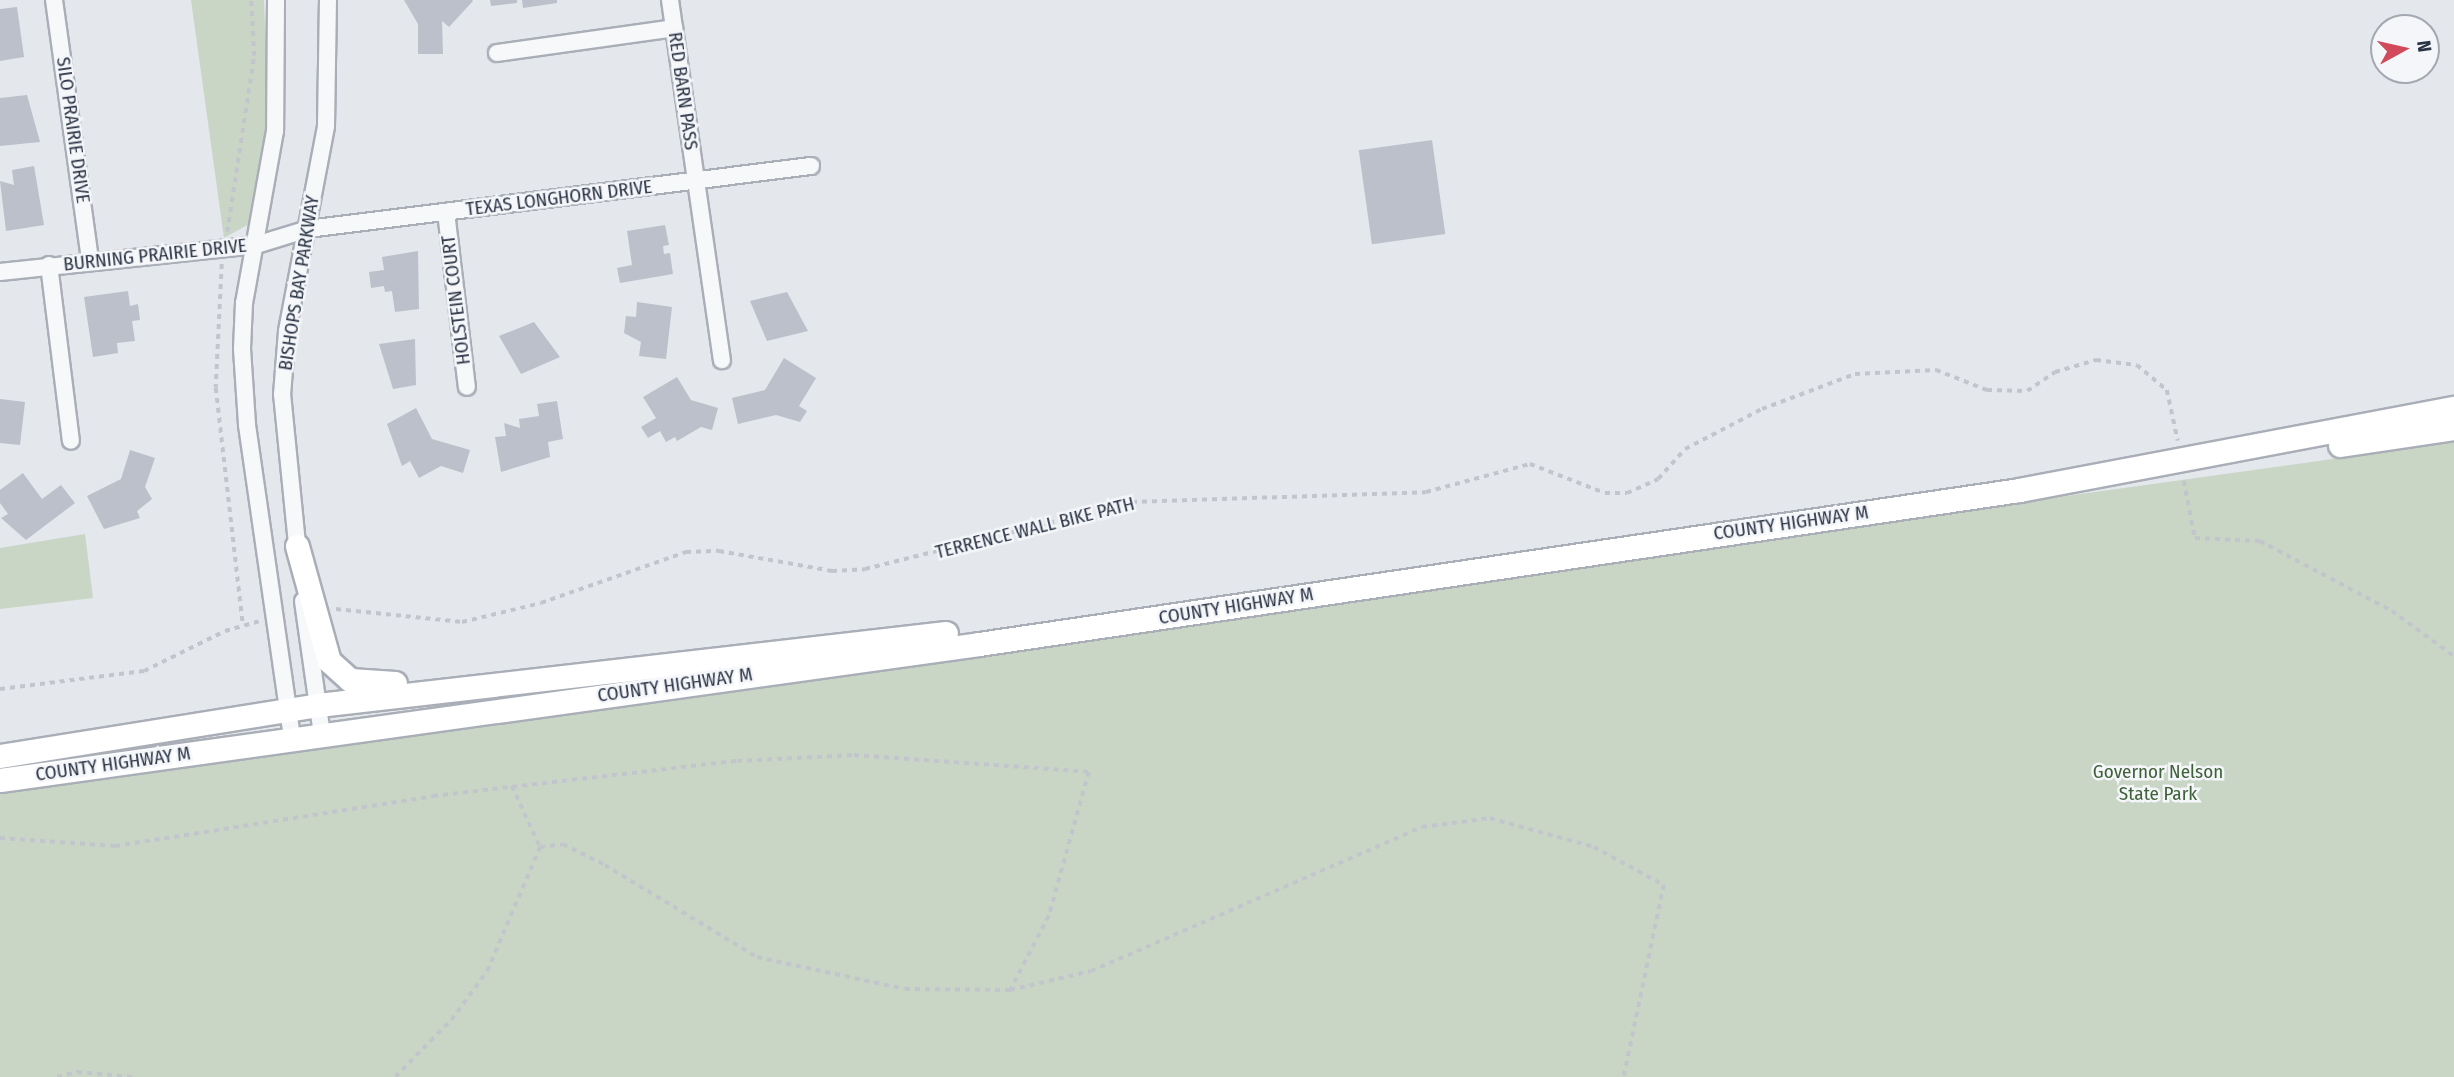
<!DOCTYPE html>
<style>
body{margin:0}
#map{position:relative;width:2454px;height:1077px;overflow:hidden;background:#e4e7ec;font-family:"Fira Sans Condensed",sans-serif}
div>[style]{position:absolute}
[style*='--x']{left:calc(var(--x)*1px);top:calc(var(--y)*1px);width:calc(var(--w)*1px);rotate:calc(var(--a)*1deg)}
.green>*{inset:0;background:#c9d6c5}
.building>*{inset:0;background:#bbc0ca;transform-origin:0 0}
.path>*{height:3.5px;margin-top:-1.75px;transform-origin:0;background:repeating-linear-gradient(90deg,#c2c5cb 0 5px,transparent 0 10px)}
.roads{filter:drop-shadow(2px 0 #a9aeb7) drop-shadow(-2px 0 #a9aeb7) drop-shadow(0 2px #a9aeb7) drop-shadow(0 -2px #a9aeb7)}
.minor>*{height:16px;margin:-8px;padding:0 8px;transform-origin:8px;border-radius:8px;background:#f7f8fa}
.secondary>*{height:23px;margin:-11.5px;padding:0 11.5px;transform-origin:11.5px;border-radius:11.5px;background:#fff}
span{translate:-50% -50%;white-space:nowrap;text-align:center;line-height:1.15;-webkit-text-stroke:5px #f4f6f9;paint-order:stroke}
.street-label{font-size:19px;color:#2b3445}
.park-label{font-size:19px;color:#3f6138}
.north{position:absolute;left:2370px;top:14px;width:70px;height:70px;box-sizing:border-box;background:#f4f6f9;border:2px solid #a4a8b1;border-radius:50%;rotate:82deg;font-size:19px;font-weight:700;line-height:28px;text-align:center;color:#2b3445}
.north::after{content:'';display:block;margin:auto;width:24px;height:32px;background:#d1495b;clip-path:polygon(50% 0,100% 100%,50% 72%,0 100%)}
</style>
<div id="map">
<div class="green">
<i style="clip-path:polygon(191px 0,264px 0,268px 108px,260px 172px,249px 224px,224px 238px)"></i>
<i style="clip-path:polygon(2454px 442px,2454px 1077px,0 1077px,0 784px)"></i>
<i style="clip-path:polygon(85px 534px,93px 598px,0 609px,0 548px)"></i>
</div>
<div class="building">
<i style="clip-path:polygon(404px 0,472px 0,473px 1px,449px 27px,442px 21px,443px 54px,418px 54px,418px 24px)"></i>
<i style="clip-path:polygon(490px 0,517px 0,517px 3px,491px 6px)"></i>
<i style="clip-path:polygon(522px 0,557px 0,557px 3px,523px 8px)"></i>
<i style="clip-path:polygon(17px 7px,24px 57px,0 61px,0 9px)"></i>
<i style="clip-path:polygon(27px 95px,40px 142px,0 146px,0 98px)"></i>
<i style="left:1432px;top:140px;width:95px;height:74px;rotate:82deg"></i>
<i style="clip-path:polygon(34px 166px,44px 225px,6px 231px,0 181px,14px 185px,12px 170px)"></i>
<i style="clip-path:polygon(665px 225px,669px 245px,663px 246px,664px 254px,670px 253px,673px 274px,620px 283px,617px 268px,632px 265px,627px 231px)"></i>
<i style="clip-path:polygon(418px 251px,419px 309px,395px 312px,392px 291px,385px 292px,384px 286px,371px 288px,369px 272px,384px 270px,382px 257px)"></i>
<i style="clip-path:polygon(128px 291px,130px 306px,138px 304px,140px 320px,132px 321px,135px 341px,117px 343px,118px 353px,93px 357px,84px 297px)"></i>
<i style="clip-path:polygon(787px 292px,808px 331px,767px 341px,750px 301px)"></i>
<i style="clip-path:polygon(637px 302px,672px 307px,666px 359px,639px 356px,641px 342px,624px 333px,626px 316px,636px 317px)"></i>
<i style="clip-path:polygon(534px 322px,560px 357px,521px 374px,499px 336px)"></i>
<i style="clip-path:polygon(415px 339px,416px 385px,393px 389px,379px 344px)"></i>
<i style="clip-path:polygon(784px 358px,816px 378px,799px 406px,807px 411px,800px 422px,776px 415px,738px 424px,732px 398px,765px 390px)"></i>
<i style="clip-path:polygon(677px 377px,691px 400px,718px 408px,712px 430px,701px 427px,677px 441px,675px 437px,666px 442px,660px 431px,648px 438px,641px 427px,656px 418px,643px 397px)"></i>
<i style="clip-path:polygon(0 399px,25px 402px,20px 445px,0 443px)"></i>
<i style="clip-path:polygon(557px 401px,563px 439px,548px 442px,550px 457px,501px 472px,495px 437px,506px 436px,504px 423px,520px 428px,519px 419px,539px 416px,537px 404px)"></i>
<i style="clip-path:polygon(416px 408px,432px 439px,470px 450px,463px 473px,441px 466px,419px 478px,410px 461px,402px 466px,387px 424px)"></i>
<i style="clip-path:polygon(130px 450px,155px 458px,145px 487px,152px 499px,137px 511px,140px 518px,104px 529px,87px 496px,121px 479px)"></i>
<i style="clip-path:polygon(23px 473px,42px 499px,61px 485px,75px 503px,26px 540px,1px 518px,8px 514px,0 503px,0 490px)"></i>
</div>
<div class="path">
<i style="--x:227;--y:232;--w:178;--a:-81.3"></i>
<i style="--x:254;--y:56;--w:56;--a:-93.1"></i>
<i style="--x:222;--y:264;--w:124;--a:92.8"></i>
<i style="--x:216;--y:388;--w:238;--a:83.5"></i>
<i style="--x:2184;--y:481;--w:58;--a:79.1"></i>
<i style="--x:2195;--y:538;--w:65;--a:2.6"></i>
<i style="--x:2260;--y:541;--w:149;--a:27.9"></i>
<i style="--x:2392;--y:611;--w:77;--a:36"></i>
<i style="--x:336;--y:609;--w:127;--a:5.9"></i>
<i style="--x:462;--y:622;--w:81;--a:-13.5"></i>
<i style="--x:541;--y:603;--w:154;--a:-19.4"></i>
<i style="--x:686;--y:552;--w:33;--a:-2"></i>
<i style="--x:719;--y:551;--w:115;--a:10"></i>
<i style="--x:832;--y:571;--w:33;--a:-3"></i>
<i style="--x:865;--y:569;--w:275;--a:-14.1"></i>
<i style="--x:1132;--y:502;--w:294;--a:-1.9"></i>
<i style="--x:1426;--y:492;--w:108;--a:-15.1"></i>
<i style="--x:1530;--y:464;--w:80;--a:21.1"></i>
<i style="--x:1605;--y:493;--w:22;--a:0"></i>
<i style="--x:1627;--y:493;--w:34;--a:-24"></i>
<i style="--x:1658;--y:479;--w:40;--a:-48"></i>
<i style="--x:1685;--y:449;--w:87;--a:-27.5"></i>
<i style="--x:1762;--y:409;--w:99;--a:-20.6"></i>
<i style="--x:1855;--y:374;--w:81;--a:-2.8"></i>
<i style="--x:1936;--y:370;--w:55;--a:21.4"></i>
<i style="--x:1987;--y:390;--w:40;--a:1.4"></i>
<i style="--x:2027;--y:391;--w:34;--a:-34"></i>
<i style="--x:2055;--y:372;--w:43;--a:-16.3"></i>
<i style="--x:2096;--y:360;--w:41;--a:7"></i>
<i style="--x:2137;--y:365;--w:39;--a:40"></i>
<i style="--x:2167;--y:390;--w:52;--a:77.8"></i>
<i style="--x:0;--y:689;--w:145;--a:-7.1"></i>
<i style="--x:144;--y:671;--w:90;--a:-26.3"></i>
<i style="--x:225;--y:631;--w:36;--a:-16"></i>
<i style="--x:512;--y:786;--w:67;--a:65.3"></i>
<i style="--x:0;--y:838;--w:115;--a:4"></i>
<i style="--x:115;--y:846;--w:322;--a:-8.9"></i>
<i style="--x:433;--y:796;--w:306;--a:-6.6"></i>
<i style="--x:737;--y:761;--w:117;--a:-2.9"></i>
<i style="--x:854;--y:755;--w:236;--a:4.1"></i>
<i style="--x:1089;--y:772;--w:149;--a:105.5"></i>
<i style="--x:1049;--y:916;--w:82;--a:117.5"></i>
<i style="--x:57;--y:1077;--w:21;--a:-14"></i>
<i style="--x:77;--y:1072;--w:56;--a:5.1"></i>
<i style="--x:395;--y:1077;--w:80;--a:-45.5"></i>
<i style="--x:451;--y:1020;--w:61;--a:-53.7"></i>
<i style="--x:487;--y:971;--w:135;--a:-66.9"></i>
<i style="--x:540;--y:847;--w:23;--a:-7"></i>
<i style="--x:563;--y:844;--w:47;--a:26.6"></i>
<i style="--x:605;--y:865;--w:178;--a:31.2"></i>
<i style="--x:757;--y:957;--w:151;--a:12.2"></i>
<i style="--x:905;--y:989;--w:105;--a:0.5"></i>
<i style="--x:1010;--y:990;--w:83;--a:-13.2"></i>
<i style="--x:1091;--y:971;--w:361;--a:-23.5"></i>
<i style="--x:1422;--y:827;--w:69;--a:-7.5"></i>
<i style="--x:1490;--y:818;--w:108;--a:15.6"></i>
<i style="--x:1594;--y:847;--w:80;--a:28.5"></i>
<i style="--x:1664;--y:885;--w:196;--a:101.8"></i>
</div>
<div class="roads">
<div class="minor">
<i style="--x:54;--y:0;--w:262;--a:82.1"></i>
<i style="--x:276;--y:0;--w:131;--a:90.4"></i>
<i style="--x:275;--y:131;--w:175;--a:100.2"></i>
<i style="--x:244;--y:303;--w:46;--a:92.5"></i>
<i style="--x:242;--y:349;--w:76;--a:86.2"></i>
<i style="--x:247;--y:425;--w:316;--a:81.8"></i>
<i style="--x:670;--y:0;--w:364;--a:81.8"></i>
<i style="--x:497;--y:53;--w:179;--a:-8"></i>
<i style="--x:446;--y:212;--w:176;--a:83.2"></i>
<i style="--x:49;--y:265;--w:177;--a:82.9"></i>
<i style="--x:0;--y:272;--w:257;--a:-6"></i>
<i style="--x:256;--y:245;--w:54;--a:-17.1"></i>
<i style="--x:308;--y:229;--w:507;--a:-7.14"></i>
<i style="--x:298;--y:554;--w:160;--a:-95.7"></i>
<i style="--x:282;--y:395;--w:64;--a:-85.5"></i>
<i style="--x:287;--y:331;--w:209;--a:-79.2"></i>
<i style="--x:326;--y:126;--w:126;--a:-89.1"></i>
<i style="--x:303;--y:601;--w:134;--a:81.9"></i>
</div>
<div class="secondary">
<i style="--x:2340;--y:445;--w:115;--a:-8.5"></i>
<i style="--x:297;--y:546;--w:119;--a:74.5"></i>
<i style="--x:329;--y:661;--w:28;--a:42"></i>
<i style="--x:350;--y:680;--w:45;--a:3.8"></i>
<i style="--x:0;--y:756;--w:322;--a:-9.1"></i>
<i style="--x:318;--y:705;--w:632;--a:-6.54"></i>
<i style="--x:0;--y:780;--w:988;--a:-7.91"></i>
<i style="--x:979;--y:644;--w:1051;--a:-8.42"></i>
<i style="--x:2019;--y:490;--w:443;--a:-10.7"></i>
</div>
</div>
<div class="street-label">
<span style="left:683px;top:91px;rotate:82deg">RED BARN PASS</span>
<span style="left:73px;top:130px;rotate:82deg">SILO PRAIRIE DRIVE</span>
<span style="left:559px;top:198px;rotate:-7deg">TEXAS LONGHORN DRIVE</span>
<span style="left:155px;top:255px;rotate:-6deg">BURNING PRAIRIE DRIVE</span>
<span style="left:299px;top:283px;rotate:-81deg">BISHOPS BAY PARKWAY</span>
<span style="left:456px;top:300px;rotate:-97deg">HOLSTEIN COURT</span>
<span style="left:1791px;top:523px;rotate:-8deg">COUNTY HIGHWAY M</span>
<span style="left:1035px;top:528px;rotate:-14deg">TERRENCE WALL BIKE PATH</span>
<span style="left:1236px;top:606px;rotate:-9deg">COUNTY HIGHWAY M</span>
<span style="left:675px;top:685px;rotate:-8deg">COUNTY HIGHWAY M</span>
<span style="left:113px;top:764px;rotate:-8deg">COUNTY HIGHWAY M</span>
</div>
<div class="park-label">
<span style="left:2158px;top:783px">Governor Nelson<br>State Park</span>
</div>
<div class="north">N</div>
</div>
